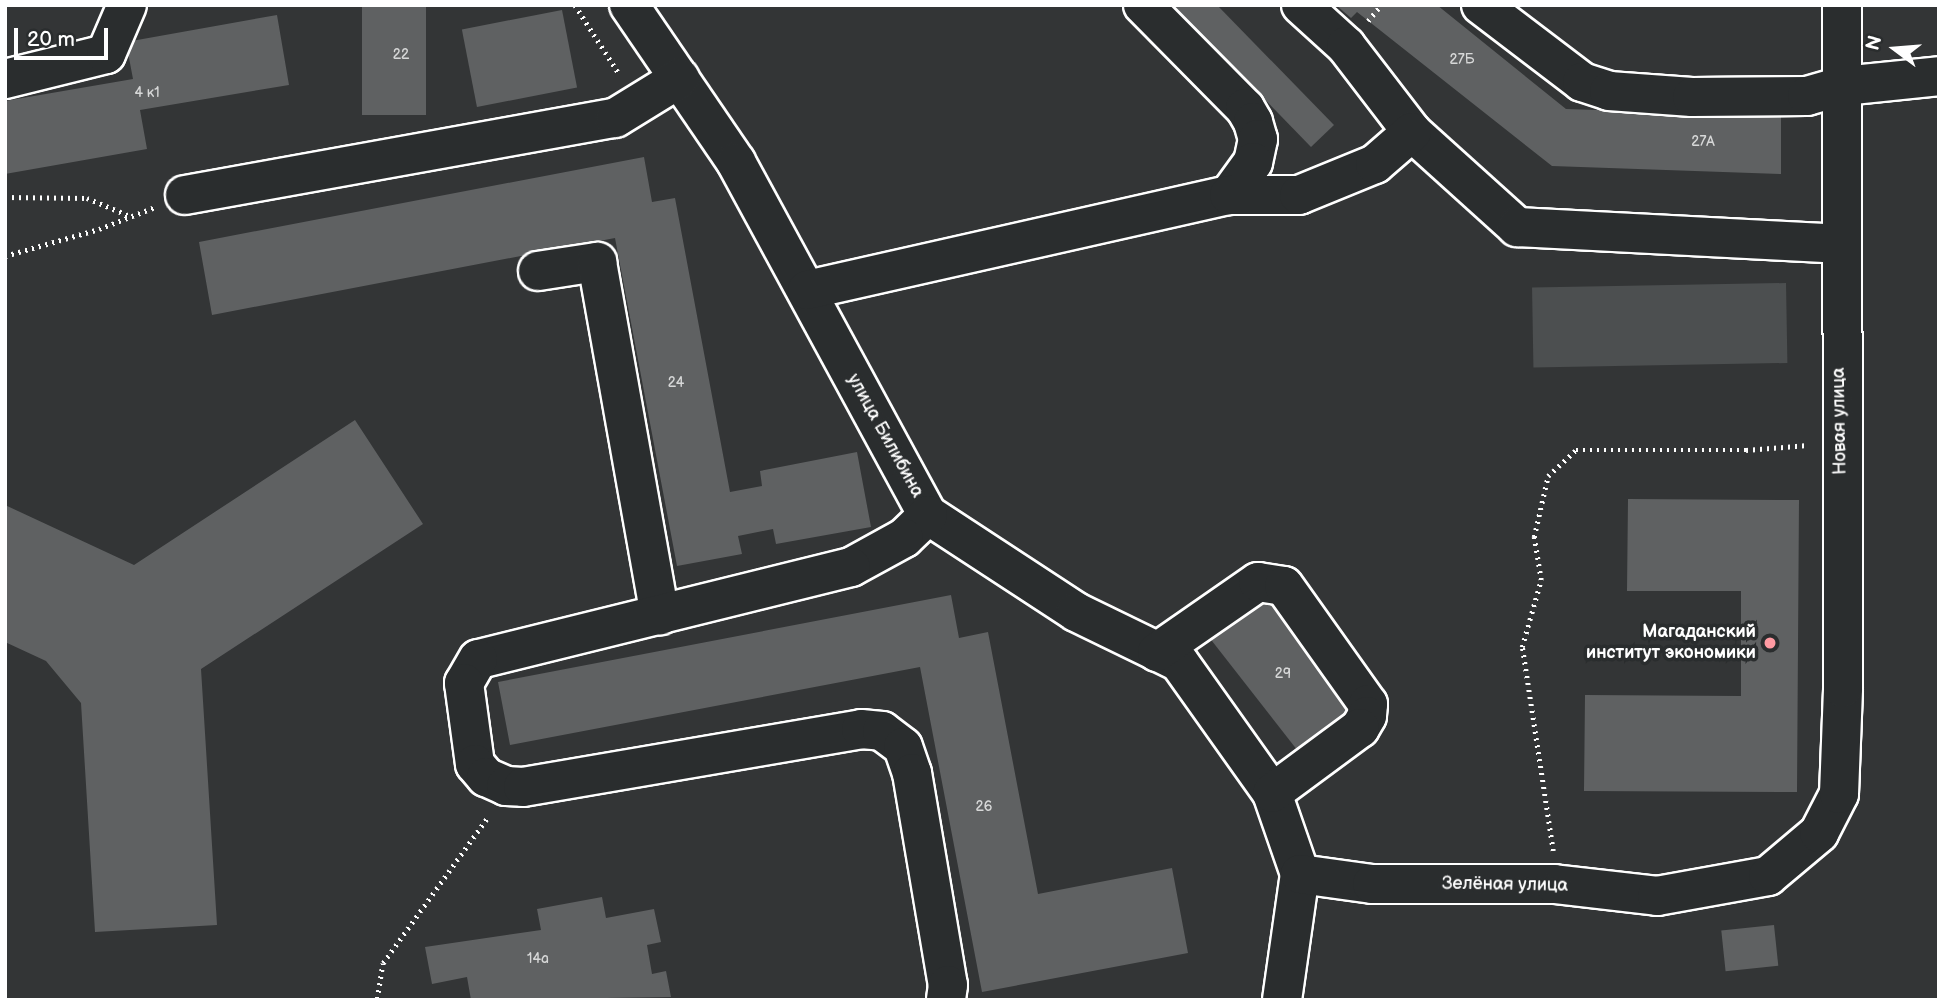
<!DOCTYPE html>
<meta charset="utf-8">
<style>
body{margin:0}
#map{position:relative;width:1944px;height:1005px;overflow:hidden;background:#333536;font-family:"Balsamiq Sans",sans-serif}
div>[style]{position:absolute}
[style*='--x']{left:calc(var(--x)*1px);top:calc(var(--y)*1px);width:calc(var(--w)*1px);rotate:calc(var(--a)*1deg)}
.green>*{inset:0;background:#4c4f50;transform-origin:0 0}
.building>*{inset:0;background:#5f6162;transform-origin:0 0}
.path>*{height:4.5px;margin-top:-2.25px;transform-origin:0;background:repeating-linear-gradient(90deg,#fff 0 2px,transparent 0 7px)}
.roads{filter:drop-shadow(2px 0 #fff) drop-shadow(-2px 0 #fff) drop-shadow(0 2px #fff) drop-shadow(0 -2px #fff)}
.minor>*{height:38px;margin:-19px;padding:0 19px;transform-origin:19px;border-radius:19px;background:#2a2d2e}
.dots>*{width:19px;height:19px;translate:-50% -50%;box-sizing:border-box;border:4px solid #2a2d2e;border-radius:50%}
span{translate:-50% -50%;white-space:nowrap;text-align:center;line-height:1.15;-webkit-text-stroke:7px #2a2d2e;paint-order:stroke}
.number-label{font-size:14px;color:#d7d8d8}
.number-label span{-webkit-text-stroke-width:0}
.street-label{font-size:18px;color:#fff}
.poi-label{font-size:18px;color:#fff;font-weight:700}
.right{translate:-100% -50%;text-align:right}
.frame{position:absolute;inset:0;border:7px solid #fff;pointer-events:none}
.north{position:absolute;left:1860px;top:14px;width:70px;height:70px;-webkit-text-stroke:5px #2a2d2e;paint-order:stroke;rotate:286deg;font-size:19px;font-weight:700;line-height:28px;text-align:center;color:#fff}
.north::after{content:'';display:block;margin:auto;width:24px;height:32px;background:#fff;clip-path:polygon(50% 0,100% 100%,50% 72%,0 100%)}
.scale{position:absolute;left:14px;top:28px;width:94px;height:32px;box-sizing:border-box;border:4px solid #fff;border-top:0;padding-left:9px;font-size:21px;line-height:24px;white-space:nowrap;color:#fff;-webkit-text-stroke:5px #2a2d2e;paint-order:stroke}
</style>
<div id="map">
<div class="green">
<i style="left:1786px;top:283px;width:80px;height:254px;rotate:89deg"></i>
</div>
<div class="building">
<i style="left:362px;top:5px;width:64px;height:110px"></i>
<i style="clip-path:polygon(1173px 5px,1217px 5px,1334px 125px,1311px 147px)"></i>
<i style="clip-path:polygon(1336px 5px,1437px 5px,1566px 109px,1781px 116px,1781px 174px,1552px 166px,1357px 12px,1351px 18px)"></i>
<i style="left:562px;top:10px;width:79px;height:102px;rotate:79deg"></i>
<i style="clip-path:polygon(277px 15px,289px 85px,140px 110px,147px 149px,5px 174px,5px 101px,133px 79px,126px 42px)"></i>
<i style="clip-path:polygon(644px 157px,652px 202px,675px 198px,730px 492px,762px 486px,760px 471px,857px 452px,871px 527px,776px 544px,773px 529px,738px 536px,742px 554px,677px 566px,615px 238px,212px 315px,199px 242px)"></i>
<i style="clip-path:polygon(355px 420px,423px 524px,201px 669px,217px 925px,95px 932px,81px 703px,46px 661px,5px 642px,5px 505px,134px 565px)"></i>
<i style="clip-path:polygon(1628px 499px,1799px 500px,1797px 792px,1584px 791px,1585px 695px,1741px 696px,1741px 591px,1627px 591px)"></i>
<i style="clip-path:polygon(951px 595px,959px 638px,988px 632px,1038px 894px,1172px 868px,1188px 953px,982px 992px,920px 667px,510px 745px,498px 682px)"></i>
<i style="left:1267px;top:596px;width:143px;height:71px;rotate:52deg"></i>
<i style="clip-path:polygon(602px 897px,606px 918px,654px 909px,661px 942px,647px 945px,652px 974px,666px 971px,671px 997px,471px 1000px,467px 977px,432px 984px,425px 947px,541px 930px,537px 909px)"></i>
<i style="left:1774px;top:925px;width:41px;height:53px;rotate:84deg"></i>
</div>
<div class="path">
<i style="--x:575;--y:5;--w:83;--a:57.3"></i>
<i style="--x:1368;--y:21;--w:21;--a:-51"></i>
<i style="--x:5;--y:197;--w:82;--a:0.7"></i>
<i style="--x:87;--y:198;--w:47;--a:22.7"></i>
<i style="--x:5;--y:256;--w:98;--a:-16"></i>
<i style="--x:99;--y:229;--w:60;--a:-21.4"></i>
<i style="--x:1553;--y:851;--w:206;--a:-98.6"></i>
<i style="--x:1522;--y:647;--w:70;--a:-74.2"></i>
<i style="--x:1541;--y:580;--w:44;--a:-99.2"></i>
<i style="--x:1534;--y:537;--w:63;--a:-77.1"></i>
<i style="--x:1548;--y:476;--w:38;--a:-43"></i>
<i style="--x:1576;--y:450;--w:170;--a:0"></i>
<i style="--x:1746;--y:450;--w:62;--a:-4.6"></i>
<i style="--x:377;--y:999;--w:36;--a:-81"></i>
<i style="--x:383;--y:963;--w:180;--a:-54.3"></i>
</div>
<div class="roads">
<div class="minor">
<i style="--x:629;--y:5;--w:190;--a:55.7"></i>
<i style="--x:736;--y:162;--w:402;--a:61.5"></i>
<i style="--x:928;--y:515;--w:177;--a:33.2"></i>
<i style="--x:1076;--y:612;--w:114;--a:25.9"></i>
<i style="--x:1179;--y:662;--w:161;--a:54.6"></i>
<i style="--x:1272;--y:793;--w:86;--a:70.9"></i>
<i style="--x:1143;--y:5;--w:145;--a:45.3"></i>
<i style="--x:1245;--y:108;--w:16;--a:60"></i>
<i style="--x:1253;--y:122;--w:18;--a:74"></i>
<i style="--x:1258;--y:139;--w:24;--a:102"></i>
<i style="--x:1253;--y:162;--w:41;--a:126"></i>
<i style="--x:1301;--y:5;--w:61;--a:42.3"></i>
<i style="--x:1346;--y:46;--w:108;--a:52.5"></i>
<i style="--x:1412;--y:132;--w:142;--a:42.1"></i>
<i style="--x:1517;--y:227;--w:322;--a:3"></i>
<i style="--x:1481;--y:5;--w:127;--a:37.3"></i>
<i style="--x:1582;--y:82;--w:28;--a:18"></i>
<i style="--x:1609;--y:91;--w:83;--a:4.1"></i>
<i style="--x:1692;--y:97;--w:115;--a:-0.5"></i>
<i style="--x:1807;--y:96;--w:37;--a:-16"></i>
<i style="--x:1843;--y:86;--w:97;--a:-5.9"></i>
<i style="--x:5;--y:79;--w:104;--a:-13.9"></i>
<i style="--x:106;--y:54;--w:53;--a:-66.8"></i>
<i style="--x:185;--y:195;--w:437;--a:-10.2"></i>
<i style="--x:615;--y:118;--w:76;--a:-31.6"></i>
<i style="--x:538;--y:271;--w:60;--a:-8.7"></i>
<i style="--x:597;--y:262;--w:359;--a:79.9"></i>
<i style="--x:807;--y:290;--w:433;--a:-12.7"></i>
<i style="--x:1229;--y:195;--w:70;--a:0"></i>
<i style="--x:1299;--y:195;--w:82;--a:-22.2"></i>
<i style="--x:1375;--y:164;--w:49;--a:-40.9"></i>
<i style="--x:928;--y:515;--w:33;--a:136"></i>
<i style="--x:904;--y:538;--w:60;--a:151.3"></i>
<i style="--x:851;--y:567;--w:384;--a:166.1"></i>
<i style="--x:478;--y:659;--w:28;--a:120"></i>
<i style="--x:464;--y:683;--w:82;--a:82.3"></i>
<i style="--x:475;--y:764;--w:17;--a:50"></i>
<i style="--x:486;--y:777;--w:22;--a:24"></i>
<i style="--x:506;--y:786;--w:17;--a:3"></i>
<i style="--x:523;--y:787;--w:343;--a:-9.7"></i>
<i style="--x:861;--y:729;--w:21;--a:5"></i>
<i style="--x:882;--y:731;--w:26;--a:37"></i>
<i style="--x:903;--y:747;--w:28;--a:71"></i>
<i style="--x:912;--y:773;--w:215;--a:80.4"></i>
<i style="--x:948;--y:985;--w:15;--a:98"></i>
<i style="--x:1157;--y:652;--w:123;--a:-34.7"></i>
<i style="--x:1258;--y:582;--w:26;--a:9"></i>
<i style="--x:1284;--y:586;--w:145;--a:54.6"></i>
<i style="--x:1368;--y:704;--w:12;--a:95"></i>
<i style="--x:1367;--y:716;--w:14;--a:120"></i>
<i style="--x:1360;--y:728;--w:109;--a:143.5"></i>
<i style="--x:1282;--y:1000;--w:127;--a:-81.9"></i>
<i style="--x:1300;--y:874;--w:73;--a:7.9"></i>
<i style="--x:1372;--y:884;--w:182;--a:0"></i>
<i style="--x:1554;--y:884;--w:104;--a:6.6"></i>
<i style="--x:1657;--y:896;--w:113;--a:-10.2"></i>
<i style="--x:1768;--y:876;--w:67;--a:-40.1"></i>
<i style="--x:1819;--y:833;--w:44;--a:-62.9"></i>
<i style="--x:1839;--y:794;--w:106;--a:-87.8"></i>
<i style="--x:1843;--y:688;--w:683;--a:-90.08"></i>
</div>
</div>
<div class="dots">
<i style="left:1770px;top:643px;background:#ff9aa2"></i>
</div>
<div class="number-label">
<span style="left:401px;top:55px">22</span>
<span style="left:1462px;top:60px">27Б</span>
<span style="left:147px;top:93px">4 к1</span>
<span style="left:1703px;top:142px">27А</span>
<span style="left:676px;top:383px">24</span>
<span style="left:1283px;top:674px">29</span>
<span style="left:984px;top:807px">26</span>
<span style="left:538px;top:959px">14a</span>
</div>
<div class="street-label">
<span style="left:1840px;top:421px;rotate:-91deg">Новая улица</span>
<span style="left:885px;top:436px;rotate:61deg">улица Билибина</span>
<span style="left:1505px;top:885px;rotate:1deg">Зелёная улица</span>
</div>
<div class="poi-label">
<span class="right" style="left:1756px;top:643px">Магаданский<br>институт экономики</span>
</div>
<div class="frame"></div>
<div class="north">N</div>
<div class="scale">20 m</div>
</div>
